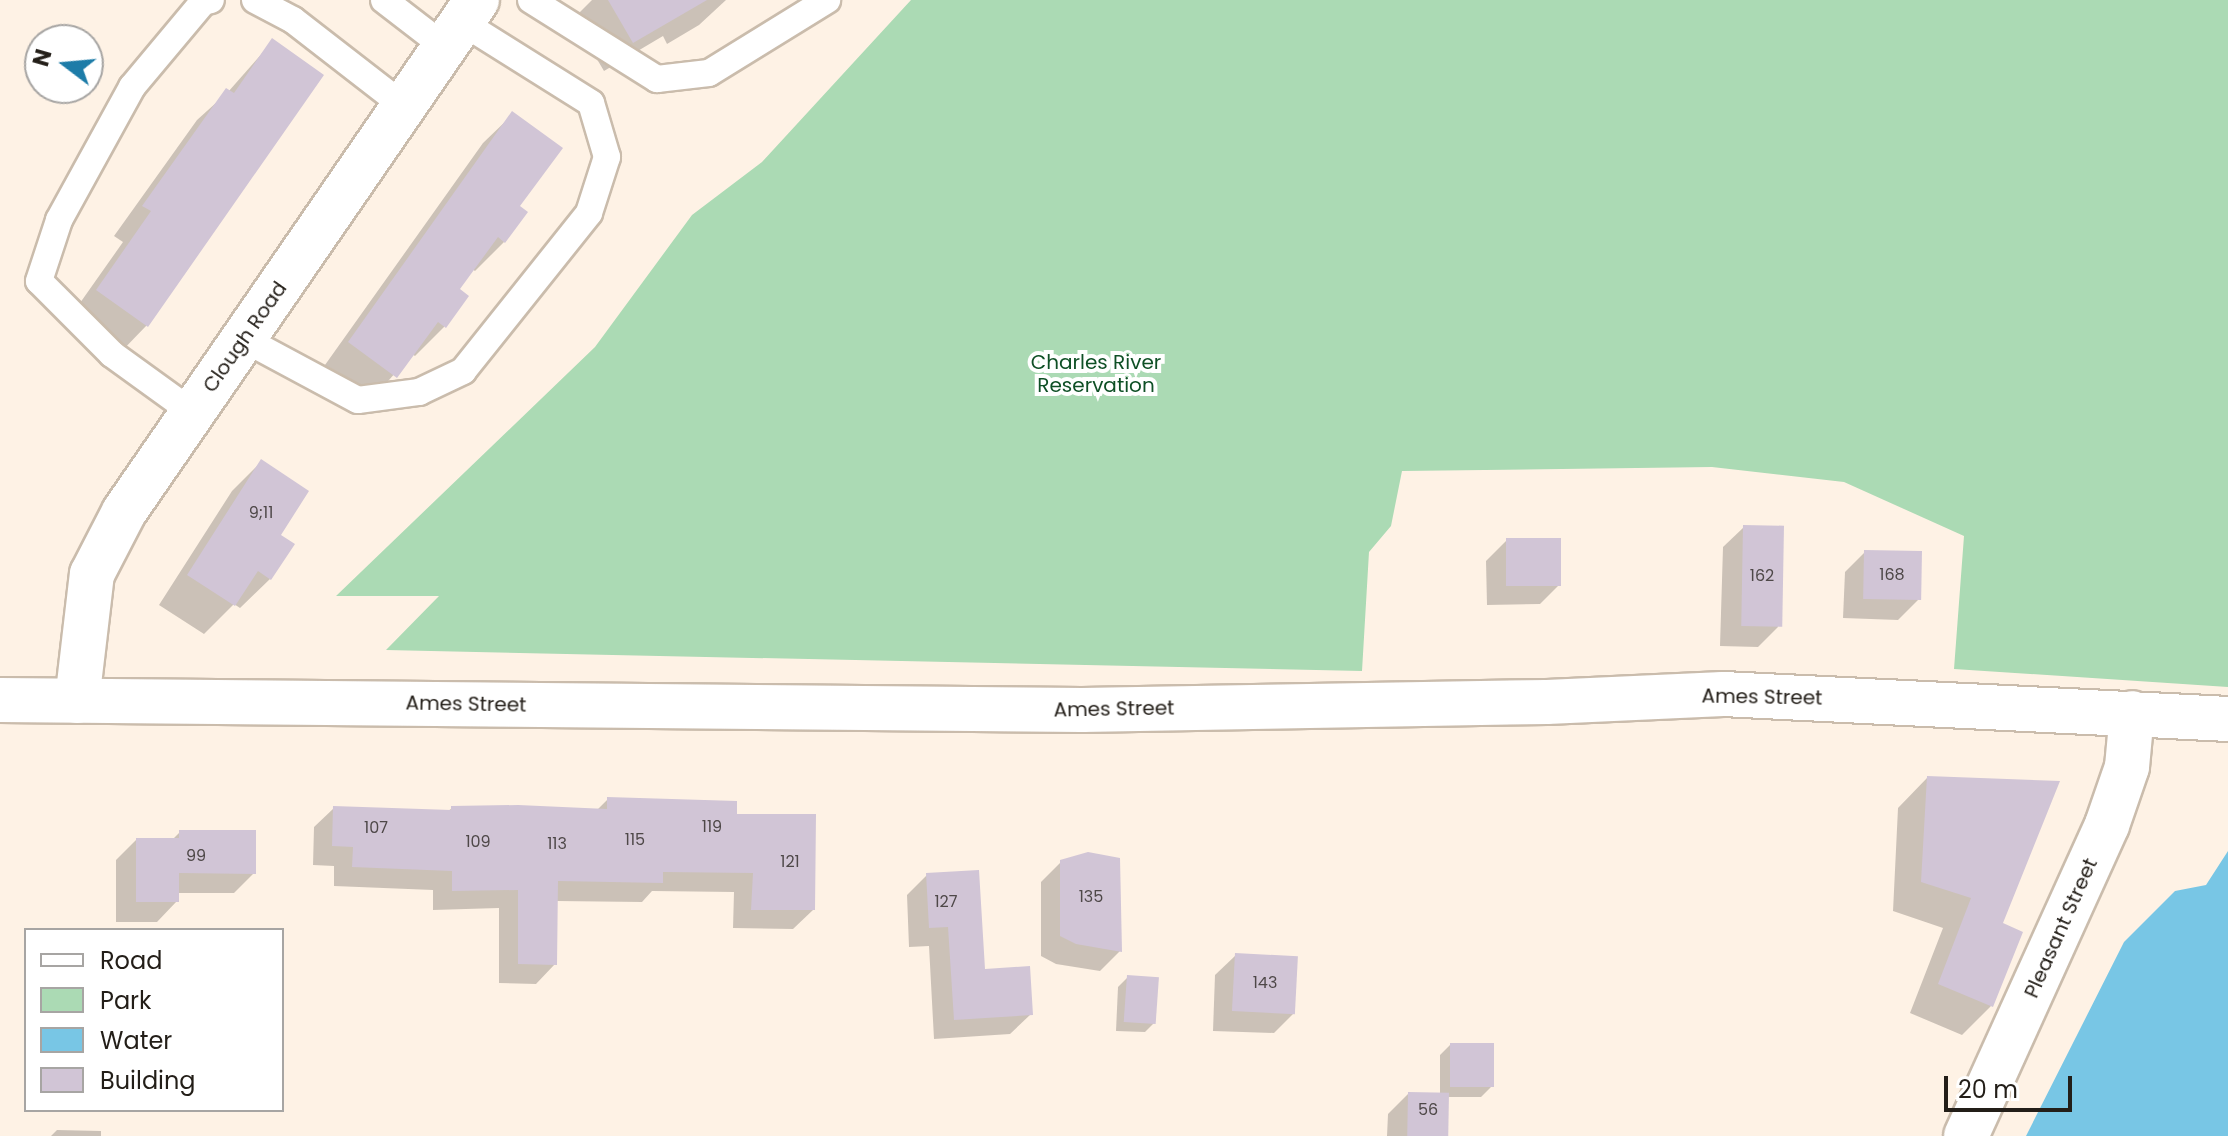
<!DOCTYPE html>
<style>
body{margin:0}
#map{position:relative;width:2228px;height:1136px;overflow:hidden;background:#fef2e5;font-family:Poppins,sans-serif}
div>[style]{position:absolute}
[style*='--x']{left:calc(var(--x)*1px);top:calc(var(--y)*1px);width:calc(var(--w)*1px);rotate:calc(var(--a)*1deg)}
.green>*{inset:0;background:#abdab4}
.water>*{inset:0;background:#78c6e5}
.shadow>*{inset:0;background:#0003}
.building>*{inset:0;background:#d1c5d6;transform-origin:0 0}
.roads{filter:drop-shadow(2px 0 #cabcac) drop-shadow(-2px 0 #cabcac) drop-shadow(0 2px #cabcac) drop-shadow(0 -2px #cabcac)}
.lane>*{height:26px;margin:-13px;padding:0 13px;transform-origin:13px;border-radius:13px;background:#fff}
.street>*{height:44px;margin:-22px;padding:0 22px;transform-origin:22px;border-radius:22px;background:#fff}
.secondary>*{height:44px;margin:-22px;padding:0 22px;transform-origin:22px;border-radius:22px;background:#fff}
span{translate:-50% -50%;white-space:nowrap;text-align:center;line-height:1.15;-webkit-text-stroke:8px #fff;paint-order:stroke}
.number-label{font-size:16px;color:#4e4848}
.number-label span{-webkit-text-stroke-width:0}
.street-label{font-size:20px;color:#231e18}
.park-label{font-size:20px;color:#0f5026}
.legend{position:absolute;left:24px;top:928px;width:260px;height:184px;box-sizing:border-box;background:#fff;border:2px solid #a7a5a3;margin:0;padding:10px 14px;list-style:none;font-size:24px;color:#231e18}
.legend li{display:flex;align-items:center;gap:16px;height:40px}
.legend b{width:40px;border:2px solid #a7a5a3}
.north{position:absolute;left:24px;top:24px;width:80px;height:80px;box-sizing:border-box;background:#fff;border:2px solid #a7a5a3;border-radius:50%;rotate:286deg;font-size:22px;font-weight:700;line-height:32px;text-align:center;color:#231e18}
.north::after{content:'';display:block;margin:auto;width:28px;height:36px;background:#1d7ca8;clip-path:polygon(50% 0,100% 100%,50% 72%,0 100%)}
.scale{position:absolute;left:1944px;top:1076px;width:128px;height:36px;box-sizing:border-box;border:4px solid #231e18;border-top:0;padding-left:10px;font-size:24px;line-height:28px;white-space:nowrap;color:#231e18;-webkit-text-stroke:6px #fff;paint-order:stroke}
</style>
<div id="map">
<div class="green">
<i style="clip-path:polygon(911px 0,2228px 0,2228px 687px,1954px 669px,1964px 536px,1844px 482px,1712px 467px,1402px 471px,1391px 526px,1369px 552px,1362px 671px,386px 650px,439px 596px,336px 596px,595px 347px,692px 215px,762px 162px)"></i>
</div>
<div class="water">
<i style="clip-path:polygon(2228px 851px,2228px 1136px,2026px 1136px,2124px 942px,2175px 891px,2206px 885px)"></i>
</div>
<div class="shadow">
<i style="clip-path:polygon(592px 0,726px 0,699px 25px,667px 44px,663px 36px,604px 71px,573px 19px)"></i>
<i style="clip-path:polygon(273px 41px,147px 325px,118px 355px,68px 320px,123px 242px,114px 236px,197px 120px,228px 92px)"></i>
<i style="clip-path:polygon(513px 114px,518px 206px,504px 242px,475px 271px,472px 269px,457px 290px,444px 327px,415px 356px,412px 354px,366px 406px,320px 372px,483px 143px)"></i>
<i style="clip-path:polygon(261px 462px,278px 536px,270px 579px,240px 608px,234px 604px,204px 634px,159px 605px,232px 491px)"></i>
<i style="clip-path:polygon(1744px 527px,1778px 627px,1758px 647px,1720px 646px,1723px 547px)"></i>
<i style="clip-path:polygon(1507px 540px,1560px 584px,1540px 604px,1487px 605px,1486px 561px)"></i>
<i style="clip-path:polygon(1865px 552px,1918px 600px,1898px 620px,1843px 618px,1845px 572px)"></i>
<i style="clip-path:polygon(1927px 778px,2000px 924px,1991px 1006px,1962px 1035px,1910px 1013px,1943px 928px,1893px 911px,1898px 808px)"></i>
<i style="clip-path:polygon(608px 799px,735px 816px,813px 910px,793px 929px,733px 928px,734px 892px,652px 891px,642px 902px,556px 901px,555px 964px,536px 984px,499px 983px,499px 908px,433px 910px,433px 890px,334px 886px,334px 866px,313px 865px,314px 827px,334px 808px,447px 812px,452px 808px,596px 811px)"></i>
<i style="clip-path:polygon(180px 832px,254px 873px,234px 893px,177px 893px,177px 901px,157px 922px,116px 922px,116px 860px,136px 840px,172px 840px)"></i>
<i style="clip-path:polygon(1061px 862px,1120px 951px,1100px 971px,1056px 964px,1041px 956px,1041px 882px)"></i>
<i style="clip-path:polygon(927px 875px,983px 971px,1031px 1014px,1010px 1034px,934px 1039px,929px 946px,909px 947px,907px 895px)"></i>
<i style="clip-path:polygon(1236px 955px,1294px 1013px,1274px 1033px,1213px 1031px,1215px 975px)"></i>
<i style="clip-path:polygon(1128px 977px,1155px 1022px,1145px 1032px,1116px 1031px,1118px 987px)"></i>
<i style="clip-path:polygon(1450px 1045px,1491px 1087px,1481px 1097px,1447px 1097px,1446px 1136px,1387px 1136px,1388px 1114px,1408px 1094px,1440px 1095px,1440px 1055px)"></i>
<i style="clip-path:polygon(57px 1130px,101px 1131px,101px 1136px,51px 1136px)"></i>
</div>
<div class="building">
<i style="clip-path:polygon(608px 0,707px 0,633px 43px)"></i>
<i style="clip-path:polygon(272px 38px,324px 75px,148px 327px,96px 290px,151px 211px,142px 206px,226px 88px,234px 93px)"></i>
<i style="clip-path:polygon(512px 111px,563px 148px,520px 206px,528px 212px,505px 243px,498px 237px,460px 289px,469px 296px,446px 328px,438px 322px,397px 378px,348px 342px)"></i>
<i style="clip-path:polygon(261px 459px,309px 491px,281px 535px,295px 544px,271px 580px,258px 571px,235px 606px,187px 575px)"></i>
<i style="left:1743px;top:525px;width:41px;height:101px;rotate:1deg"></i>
<i style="left:1506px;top:538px;width:55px;height:48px"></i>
<i style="left:1864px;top:550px;width:58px;height:49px;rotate:1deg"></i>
<i style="clip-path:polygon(1927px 776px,2060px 781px,2003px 923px,2023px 932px,1993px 1007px,1938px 984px,1971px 898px,1921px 882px)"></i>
<i style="clip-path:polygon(607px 797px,737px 801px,737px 814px,816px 814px,815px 910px,751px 910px,753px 873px,663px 872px,663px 883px,558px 881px,557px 965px,518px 964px,518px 890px,452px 891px,452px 871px,352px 867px,353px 847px,332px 846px,333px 806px,451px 810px,451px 806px,518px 805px,607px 809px)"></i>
<i style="clip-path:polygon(179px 830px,256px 830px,256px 874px,179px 873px,179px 902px,136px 902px,136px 838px,179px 838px)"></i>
<i style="clip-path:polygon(1088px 852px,1120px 858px,1122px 952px,1076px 944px,1060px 936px,1060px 860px)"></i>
<i style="clip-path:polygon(979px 870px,985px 969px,1030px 966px,1033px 1015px,954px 1020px,948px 927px,929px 928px,926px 873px)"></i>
<i style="left:1235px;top:953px;width:63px;height:58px;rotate:3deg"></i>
<i style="left:1127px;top:975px;width:32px;height:47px;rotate:4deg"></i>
<i style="left:1450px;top:1043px;width:44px;height:44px"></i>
<i style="left:1408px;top:1092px;width:41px;height:44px;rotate:1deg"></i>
</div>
<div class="roads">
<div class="lane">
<i style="--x:255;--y:0;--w:43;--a:27.8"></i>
<i style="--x:293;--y:20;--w:140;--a:37.8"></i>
<i style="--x:384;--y:0;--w:77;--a:37.6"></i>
<i style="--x:531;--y:0;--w:149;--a:32.1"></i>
<i style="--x:657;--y:79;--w:52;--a:-6.6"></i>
<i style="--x:709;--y:73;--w:139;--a:-31.7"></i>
<i style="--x:244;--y:339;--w:129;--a:28.2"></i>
<i style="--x:358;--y:400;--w:62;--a:-7.5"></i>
<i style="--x:419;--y:392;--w:49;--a:-25.5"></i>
<i style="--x:463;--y:371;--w:202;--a:-51.4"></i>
<i style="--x:589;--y:213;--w:59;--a:-72.2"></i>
<i style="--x:607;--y:157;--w:56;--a:-106.5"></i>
<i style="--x:591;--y:103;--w:152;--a:-147.9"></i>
<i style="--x:192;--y:412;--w:99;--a:-144.1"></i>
<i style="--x:112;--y:354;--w:103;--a:-135"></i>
<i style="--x:39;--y:281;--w:64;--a:-71.8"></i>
<i style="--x:59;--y:220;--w:152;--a:-61.2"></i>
<i style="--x:132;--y:87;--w:111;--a:-50.1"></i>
<i style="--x:203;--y:2;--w:8;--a:-14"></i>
</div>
<div class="street">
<i style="--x:77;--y:701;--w:128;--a:-83.3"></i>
<i style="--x:92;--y:574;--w:70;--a:-62.7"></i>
<i style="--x:124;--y:512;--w:622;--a:-55.42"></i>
<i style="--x:1966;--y:1136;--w:341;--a:-65.6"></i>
<i style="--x:2107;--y:825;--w:61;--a:-71"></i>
<i style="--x:2127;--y:767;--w:54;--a:-84.7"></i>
</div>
<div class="secondary">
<i style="--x:0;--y:700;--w:1082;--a:0.53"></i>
<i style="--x:1082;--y:710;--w:465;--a:-1"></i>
<i style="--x:1547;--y:702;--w:176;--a:-2.6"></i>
<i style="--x:1723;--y:694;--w:506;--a:2.83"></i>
</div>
</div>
<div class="number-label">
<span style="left:261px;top:513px">9;11</span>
<span style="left:1892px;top:575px">168</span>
<span style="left:1762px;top:576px">162</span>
<span style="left:712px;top:827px">119</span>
<span style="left:376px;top:828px">107</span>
<span style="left:635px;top:840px">115</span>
<span style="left:478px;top:842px">109</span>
<span style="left:557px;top:844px">113</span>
<span style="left:196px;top:856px">99</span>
<span style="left:790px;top:862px">121</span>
<span style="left:1091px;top:897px">135</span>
<span style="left:946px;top:902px">127</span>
<span style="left:1265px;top:983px">143</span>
<span style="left:1428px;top:1110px">56</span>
</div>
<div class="street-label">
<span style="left:245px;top:337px;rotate:-55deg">Clough Road</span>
<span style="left:1762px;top:697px;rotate:1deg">Ames Street</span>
<span style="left:466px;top:704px;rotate:1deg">Ames Street</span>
<span style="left:1114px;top:709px;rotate:-1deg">Ames Street</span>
<span style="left:2061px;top:928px;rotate:-66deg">Pleasant Street</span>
</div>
<div class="park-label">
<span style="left:1096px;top:374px">Charles River<br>Reservation</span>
</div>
<ul class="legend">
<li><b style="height:10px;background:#fff"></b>Road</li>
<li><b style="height:22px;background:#abdab4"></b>Park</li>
<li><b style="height:22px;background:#78c6e5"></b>Water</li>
<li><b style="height:22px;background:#d1c5d6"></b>Building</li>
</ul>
<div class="north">N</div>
<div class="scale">20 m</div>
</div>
